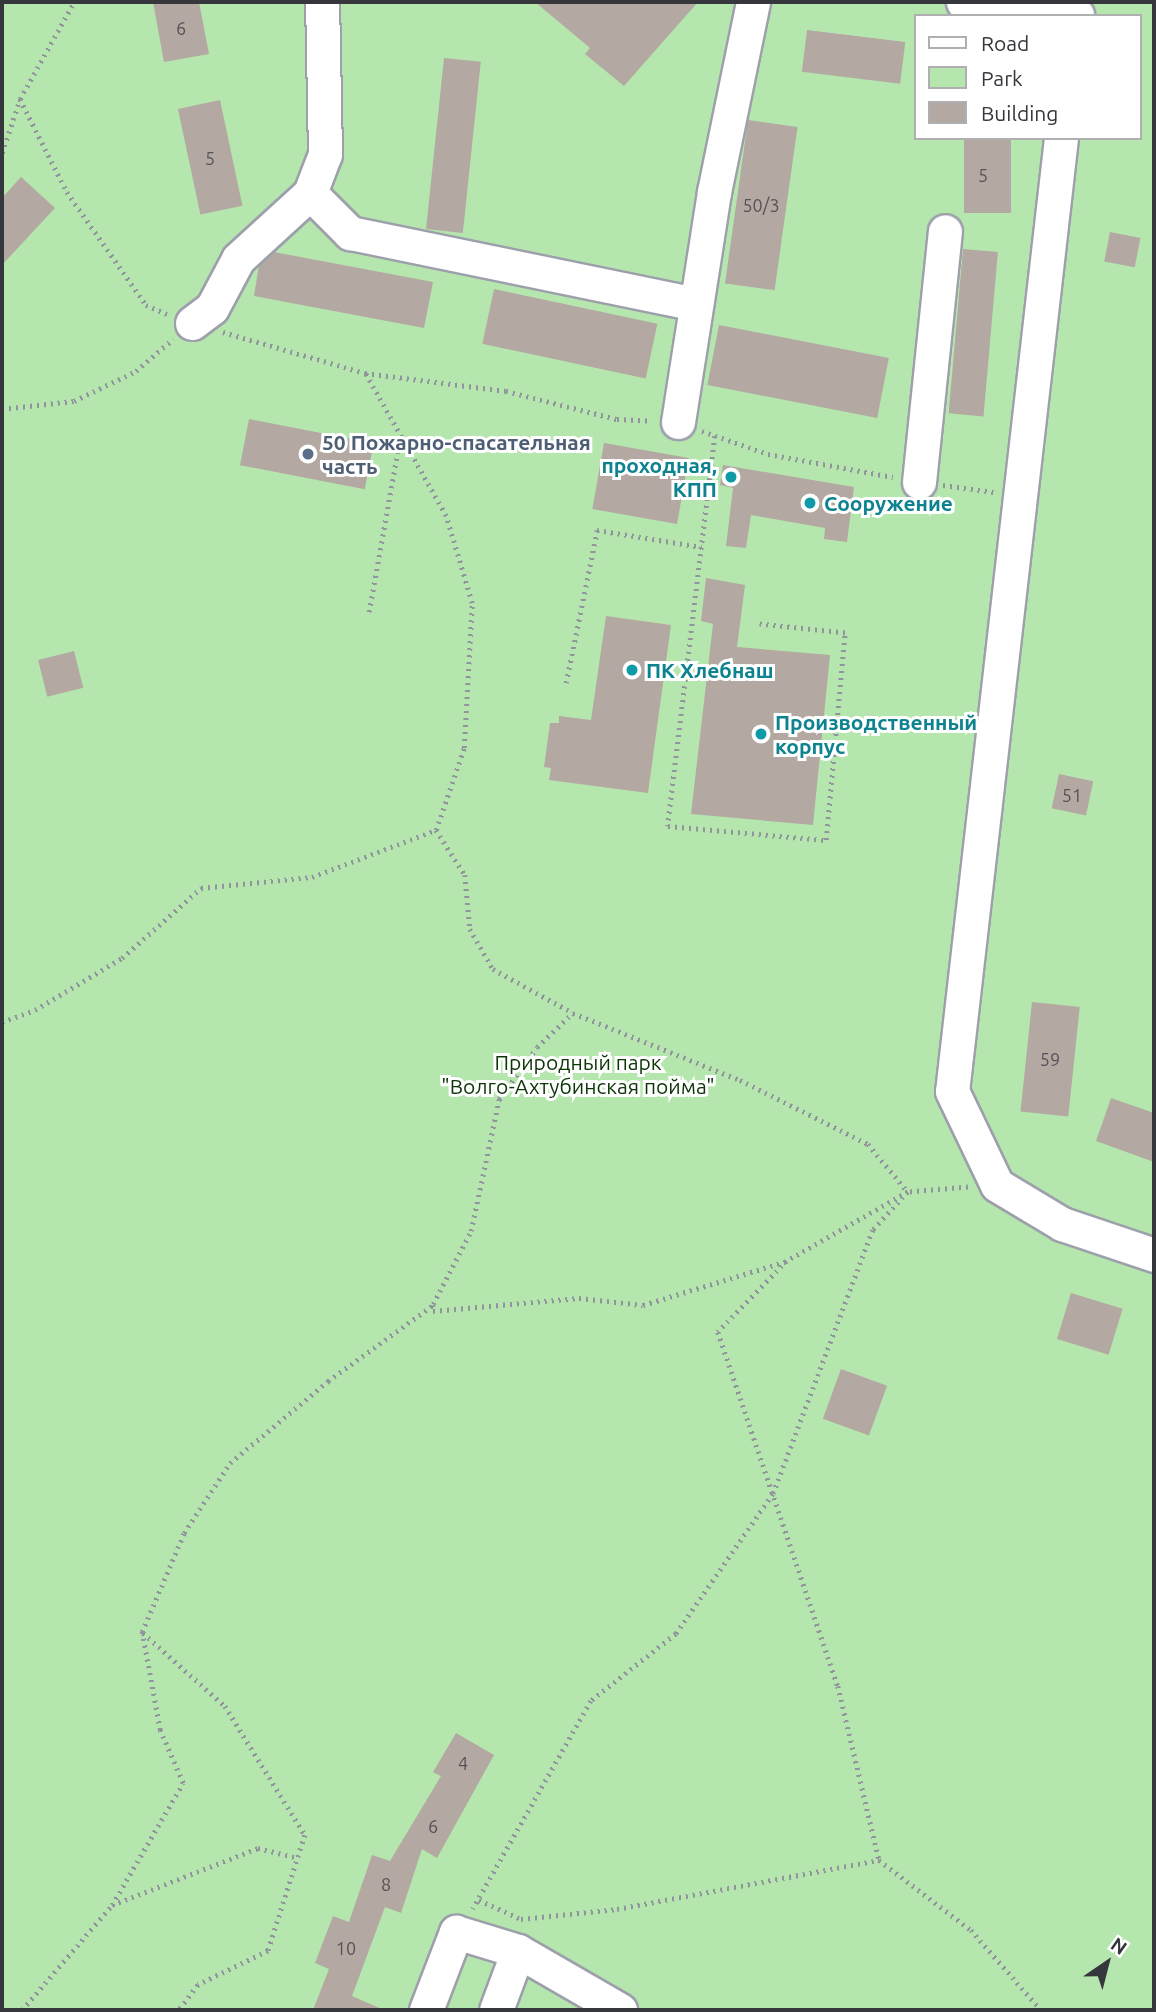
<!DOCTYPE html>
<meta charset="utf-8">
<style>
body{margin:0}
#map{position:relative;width:1156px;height:2012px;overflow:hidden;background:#e5e8f4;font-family:Ubuntu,sans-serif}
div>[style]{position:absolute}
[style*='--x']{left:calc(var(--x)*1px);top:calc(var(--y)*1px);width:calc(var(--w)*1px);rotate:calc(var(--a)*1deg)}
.green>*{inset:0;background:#b5e6ae}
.building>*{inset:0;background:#b4a8a2;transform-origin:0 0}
.path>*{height:4.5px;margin-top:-2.25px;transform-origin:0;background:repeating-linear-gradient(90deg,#92949d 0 2px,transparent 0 7px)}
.roads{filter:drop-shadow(2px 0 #9da0ab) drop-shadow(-2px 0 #9da0ab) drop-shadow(0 2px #9da0ab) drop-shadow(0 -2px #9da0ab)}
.minor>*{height:33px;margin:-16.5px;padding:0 16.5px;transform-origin:16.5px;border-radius:16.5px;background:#fff}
.dots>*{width:19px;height:19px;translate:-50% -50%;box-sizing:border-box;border:4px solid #fff;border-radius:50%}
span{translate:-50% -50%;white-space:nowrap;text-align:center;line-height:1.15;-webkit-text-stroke:6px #fff;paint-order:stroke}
.number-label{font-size:18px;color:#565356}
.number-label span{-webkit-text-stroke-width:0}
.service-label{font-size:21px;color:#4e5e75;font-weight:700}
.left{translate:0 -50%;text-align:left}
.culture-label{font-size:21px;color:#0d838f;font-weight:700}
.right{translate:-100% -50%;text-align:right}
.park-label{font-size:21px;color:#0d3608}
.frame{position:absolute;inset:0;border:4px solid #36373c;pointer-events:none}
.legend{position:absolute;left:914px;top:14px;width:228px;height:126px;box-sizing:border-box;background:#fff;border:2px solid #afafb1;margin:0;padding:9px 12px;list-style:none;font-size:21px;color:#36373c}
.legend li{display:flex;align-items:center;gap:14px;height:35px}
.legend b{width:35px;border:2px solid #afafb1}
.north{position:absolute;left:1072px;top:1928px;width:70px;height:70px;-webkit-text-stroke:5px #fff;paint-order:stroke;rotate:35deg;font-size:19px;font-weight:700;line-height:28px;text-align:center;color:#36373c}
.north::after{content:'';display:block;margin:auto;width:24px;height:32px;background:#36373c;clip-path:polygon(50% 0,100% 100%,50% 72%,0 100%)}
</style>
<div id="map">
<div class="green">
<i style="clip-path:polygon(evenodd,2px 2px,1154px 2px,1154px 2010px,2px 2010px,2px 2px,916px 16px,1140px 16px,1140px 138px,916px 138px,916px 16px)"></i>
</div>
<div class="building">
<i style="clip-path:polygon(153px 2px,199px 2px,209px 54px,164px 62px)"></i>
<i style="clip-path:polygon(535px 2px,698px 2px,624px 86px,585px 54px,590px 48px)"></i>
<i style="left:807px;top:30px;width:99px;height:42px;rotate:7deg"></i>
<i style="left:444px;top:58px;width:37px;height:172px;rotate:6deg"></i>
<i style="left:220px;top:100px;width:108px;height:43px;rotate:78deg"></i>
<i style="left:748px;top:120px;width:50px;height:165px;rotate:8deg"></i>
<i style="left:964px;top:138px;width:47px;height:75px"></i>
<i style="clip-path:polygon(21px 177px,55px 208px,2px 265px,2px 198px)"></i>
<i style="left:1110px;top:232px;width:31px;height:30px;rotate:11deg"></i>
<i style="left:963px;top:249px;width:35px;height:165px;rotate:5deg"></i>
<i style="clip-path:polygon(274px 252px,433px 282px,424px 328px,254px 296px,259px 265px)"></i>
<i style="left:494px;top:289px;width:167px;height:56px;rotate:12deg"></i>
<i style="left:719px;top:325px;width:173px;height:61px;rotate:11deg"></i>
<i style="left:249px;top:419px;width:127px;height:47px;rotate:11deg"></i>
<i style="left:604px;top:443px;width:86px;height:67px;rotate:10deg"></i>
<i style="clip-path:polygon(723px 465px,854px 487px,847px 542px,824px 539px,825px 528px,751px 515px,746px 548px,726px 546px,733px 488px,720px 485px)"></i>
<i style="clip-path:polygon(706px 578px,745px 585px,737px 647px,830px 655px,813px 825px,691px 814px,713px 624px,701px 621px)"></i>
<i style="clip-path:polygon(606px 616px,671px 625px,648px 793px,549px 780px,551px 768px,544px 767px,550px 723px,559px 723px,559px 716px,591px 720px)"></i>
<i style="left:74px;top:651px;width:38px;height:37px;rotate:76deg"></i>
<i style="left:1059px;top:774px;width:35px;height:35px;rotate:12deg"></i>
<i style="left:1032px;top:1002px;width:48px;height:110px;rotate:6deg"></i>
<i style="clip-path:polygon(1111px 1098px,1154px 1113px,1154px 1162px,1096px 1141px)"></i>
<i style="left:1071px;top:1293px;width:54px;height:48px;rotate:17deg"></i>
<i style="left:841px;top:1369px;width:49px;height:53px;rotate:20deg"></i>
<i style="clip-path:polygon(456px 1733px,494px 1755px,437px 1858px,422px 1849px,401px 1913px,385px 1907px,352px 1996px,384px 2010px,313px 2010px,329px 1969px,315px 1963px,333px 1916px,349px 1922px,372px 1855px,390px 1861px,441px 1776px,433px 1772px)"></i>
</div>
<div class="path">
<i style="--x:20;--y:99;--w:104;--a:63.2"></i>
<i style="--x:67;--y:192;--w:138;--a:55"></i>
<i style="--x:146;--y:305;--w:23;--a:23"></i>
<i style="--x:2;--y:153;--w:57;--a:-71.6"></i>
<i style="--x:20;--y:99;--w:111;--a:-60.9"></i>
<i style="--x:223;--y:332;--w:148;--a:16.1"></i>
<i style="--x:365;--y:373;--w:142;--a:7.3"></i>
<i style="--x:506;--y:391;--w:114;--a:14.2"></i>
<i style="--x:617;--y:419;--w:35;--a:3"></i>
<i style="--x:2;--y:409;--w:72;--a:-6.3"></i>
<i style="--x:74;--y:401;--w:69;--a:-25.8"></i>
<i style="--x:136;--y:371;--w:49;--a:-40.9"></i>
<i style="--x:702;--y:431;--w:70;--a:19.2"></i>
<i style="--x:768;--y:454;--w:127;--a:10.4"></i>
<i style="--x:715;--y:436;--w:393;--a:96.9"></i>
<i style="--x:668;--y:826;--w:159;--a:5.1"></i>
<i style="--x:826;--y:840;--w:208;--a:-84.8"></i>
<i style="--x:845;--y:633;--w:86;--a:-174"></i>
<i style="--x:943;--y:485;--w:51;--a:7.8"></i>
<i style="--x:369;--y:612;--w:177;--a:-79.9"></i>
<i style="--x:566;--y:683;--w:156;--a:-78.5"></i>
<i style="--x:597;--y:530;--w:106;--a:9.2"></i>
<i style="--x:436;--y:830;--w:54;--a:57.2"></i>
<i style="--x:465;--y:875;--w:54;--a:84.7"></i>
<i style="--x:470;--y:929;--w:46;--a:60.1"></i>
<i style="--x:493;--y:969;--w:91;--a:28.8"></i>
<i style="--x:573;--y:1013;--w:180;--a:21.9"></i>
<i style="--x:740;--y:1080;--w:143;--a:26.6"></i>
<i style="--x:868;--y:1144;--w:62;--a:50.2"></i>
<i style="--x:908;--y:1192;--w:52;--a:132.6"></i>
<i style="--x:873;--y:1230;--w:282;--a:110.7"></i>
<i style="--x:773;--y:1494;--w:170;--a:124.7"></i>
<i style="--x:676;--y:1634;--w:108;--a:141.8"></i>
<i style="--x:591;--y:1701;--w:239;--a:119.6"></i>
<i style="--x:2;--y:1022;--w:35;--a:-20"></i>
<i style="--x:35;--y:1010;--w:101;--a:-30.9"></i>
<i style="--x:122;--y:958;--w:106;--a:-41.5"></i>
<i style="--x:201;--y:888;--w:112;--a:-5.7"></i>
<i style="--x:312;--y:877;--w:133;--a:-20.8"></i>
<i style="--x:436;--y:830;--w:87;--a:-71.1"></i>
<i style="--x:464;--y:748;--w:145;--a:-86.8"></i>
<i style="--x:472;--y:603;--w:91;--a:-106.6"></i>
<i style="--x:446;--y:516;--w:164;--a:-119.5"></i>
<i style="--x:968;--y:1187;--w:60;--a:175.2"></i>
<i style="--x:908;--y:1192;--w:139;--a:150.3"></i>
<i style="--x:787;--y:1261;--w:99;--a:134.2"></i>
<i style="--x:718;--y:1332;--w:374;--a:71.3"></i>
<i style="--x:838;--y:1686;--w:179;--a:76.7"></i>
<i style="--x:879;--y:1860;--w:116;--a:37.3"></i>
<i style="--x:971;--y:1930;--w:106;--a:48.8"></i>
<i style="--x:433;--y:1304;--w:82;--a:-62.5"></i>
<i style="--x:471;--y:1231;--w:135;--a:-78"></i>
<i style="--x:499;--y:1099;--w:64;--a:-53.8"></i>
<i style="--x:537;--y:1047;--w:50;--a:-43.4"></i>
<i style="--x:143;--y:1633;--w:110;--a:41.7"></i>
<i style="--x:225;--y:1706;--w:152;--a:58.2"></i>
<i style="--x:305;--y:1835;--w:122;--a:107.7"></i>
<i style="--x:268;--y:1951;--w:78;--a:154.1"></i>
<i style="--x:198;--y:1985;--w:31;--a:127"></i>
<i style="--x:479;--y:1900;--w:46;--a:24.3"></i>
<i style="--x:521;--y:1919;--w:97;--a:-5.9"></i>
<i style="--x:617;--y:1909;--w:267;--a:-10.6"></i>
<i style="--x:112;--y:1905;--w:157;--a:-21.3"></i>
<i style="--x:258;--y:1848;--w:41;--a:14"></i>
<i style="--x:22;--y:2010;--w:138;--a:-49.4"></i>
<i style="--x:112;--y:1905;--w:141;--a:-59.8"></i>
<i style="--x:183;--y:1783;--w:58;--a:-113.5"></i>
<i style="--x:160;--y:1730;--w:100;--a:-100.4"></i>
<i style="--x:142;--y:1632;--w:108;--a:-67"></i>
<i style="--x:184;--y:1533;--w:84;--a:-56.7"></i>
<i style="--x:230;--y:1463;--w:128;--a:-39.9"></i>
<i style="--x:328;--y:1381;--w:130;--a:-35.9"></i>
<i style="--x:433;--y:1305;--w:6;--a:90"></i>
<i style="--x:433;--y:1311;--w:147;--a:-5.1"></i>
<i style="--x:579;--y:1298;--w:64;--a:6.2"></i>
<i style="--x:643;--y:1305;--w:151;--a:-17"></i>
</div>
<div class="roads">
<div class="minor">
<i style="--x:963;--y:2;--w:115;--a:6.5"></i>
<i style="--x:1061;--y:138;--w:959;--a:96.52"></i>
<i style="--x:952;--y:1091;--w:104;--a:64.4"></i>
<i style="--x:997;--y:1185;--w:76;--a:31"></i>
<i style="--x:1062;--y:1224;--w:97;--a:18.6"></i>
<i style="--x:310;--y:193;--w:57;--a:45"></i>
<i style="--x:350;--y:233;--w:352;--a:11.6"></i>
<i style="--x:192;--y:323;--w:25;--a:-37"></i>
<i style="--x:212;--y:308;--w:55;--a:-62"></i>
<i style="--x:238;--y:259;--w:98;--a:-42.5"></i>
<i style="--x:310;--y:193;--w:42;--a:-69"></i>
<i style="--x:325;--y:154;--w:152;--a:-91.1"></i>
<i style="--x:678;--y:422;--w:233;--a:-81.1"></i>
<i style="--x:714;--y:192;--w:194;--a:-78.4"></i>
<i style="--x:919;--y:482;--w:252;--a:-84.1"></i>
<i style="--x:426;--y:2010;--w:84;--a:-69"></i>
<i style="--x:456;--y:1932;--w:65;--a:17"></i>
<i style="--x:518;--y:1951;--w:118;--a:30"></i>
<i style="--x:496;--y:2010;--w:63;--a:-69.6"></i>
</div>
</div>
<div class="dots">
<i style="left:308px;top:454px;background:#5c6f8a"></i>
<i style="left:731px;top:477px;background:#0f9aa8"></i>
<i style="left:810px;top:503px;background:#0f9aa8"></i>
<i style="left:632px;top:670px;background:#0f9aa8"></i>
<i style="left:761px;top:734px;background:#0f9aa8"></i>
</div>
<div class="number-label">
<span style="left:181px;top:28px">6</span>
<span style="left:210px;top:158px">5</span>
<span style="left:983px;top:175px">5</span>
<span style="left:761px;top:205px">50/3</span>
<span style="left:1072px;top:795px">51</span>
<span style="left:1050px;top:1059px">59</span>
<span style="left:463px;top:1763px">4</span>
<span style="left:433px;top:1826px">6</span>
<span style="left:386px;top:1884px">8</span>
<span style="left:346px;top:1948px">10</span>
</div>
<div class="service-label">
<span class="left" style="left:322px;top:454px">50 Пожарно-спасательная<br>часть</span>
</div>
<div class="culture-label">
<span class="right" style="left:717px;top:477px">проходная,<br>КПП</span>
<span class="left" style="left:824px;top:503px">Сооружение</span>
<span class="left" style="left:646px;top:670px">ПК Хлебнаш</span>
<span class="left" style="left:775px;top:734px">Производственный<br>корпус</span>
</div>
<div class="park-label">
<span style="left:578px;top:1074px">Природный парк<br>"Волго-Ахтубинская пойма"</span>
</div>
<div class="frame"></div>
<ul class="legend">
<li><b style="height:9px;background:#fff"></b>Road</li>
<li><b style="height:19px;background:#b5e6ae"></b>Park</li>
<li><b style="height:19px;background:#b4a8a2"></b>Building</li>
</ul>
<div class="north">N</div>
</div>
